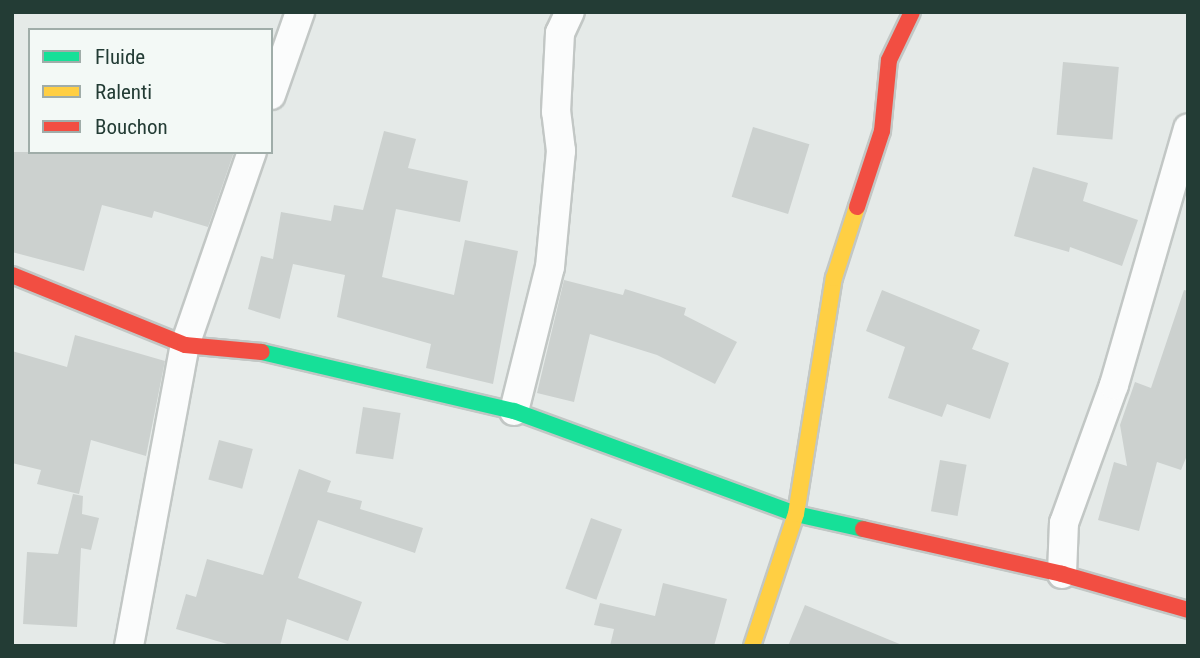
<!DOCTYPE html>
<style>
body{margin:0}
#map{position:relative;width:1200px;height:658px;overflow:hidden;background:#e5eae8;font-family:"Roboto Condensed",sans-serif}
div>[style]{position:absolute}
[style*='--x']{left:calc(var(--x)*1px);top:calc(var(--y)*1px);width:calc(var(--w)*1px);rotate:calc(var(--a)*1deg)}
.building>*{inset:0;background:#ccd1cf;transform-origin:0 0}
.roads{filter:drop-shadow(2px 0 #c2c7c5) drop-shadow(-2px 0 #c2c7c5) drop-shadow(0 2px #c2c7c5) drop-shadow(0 -2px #c2c7c5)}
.street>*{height:28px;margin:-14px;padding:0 14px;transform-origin:14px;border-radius:14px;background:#fbfcfc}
.fast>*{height:16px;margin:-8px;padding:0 8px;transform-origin:8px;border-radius:8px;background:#16e098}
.slow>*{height:16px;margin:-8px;padding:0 8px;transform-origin:8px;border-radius:8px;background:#ffcf43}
.jam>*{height:16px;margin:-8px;padding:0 8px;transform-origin:8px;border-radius:8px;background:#f24e42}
span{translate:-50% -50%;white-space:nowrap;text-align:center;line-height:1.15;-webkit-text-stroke:5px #f3f9f6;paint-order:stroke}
.frame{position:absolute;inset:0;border:14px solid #233c35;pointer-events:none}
.legend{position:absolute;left:28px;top:28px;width:245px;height:126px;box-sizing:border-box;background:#f3f9f6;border:2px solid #a0ada9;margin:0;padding:9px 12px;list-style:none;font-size:21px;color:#233c35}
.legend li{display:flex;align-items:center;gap:14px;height:35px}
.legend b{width:35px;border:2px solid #a0ada9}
</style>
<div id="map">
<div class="building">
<i style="left:1063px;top:62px;width:56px;height:73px;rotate:5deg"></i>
<i style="left:753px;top:127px;width:59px;height:73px;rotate:17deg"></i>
<i style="clip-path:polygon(384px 131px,416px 139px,408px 168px,468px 181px,460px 222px,396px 209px,382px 277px,454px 295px,465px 240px,518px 251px,493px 384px,426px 368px,431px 344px,337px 317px,345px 275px,293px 264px,280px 319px,248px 309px,261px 256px,273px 259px,281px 212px,331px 221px,334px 205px,363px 210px)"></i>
<i style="clip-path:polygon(12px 152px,234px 152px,208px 227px,154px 211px,152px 218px,102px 205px,84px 271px,12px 252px)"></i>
<i style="clip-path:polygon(1033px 167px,1088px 183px,1083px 201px,1138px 220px,1122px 266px,1070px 247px,1069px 252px,1014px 236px)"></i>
<i style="clip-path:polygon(564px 280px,623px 295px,625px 289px,686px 308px,684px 315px,737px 342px,715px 384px,657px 355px,590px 334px,574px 402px,537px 393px)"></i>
<i style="clip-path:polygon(882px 290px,980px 330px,972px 349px,1009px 363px,990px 419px,947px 404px,942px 417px,888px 398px,905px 347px,866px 331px)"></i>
<i style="clip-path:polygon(1184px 290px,1188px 291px,1188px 453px,1181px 470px,1157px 462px,1139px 531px,1098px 520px,1114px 462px,1127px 466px,1120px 425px,1135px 382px,1151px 388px)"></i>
<i style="clip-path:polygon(75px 335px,165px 361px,146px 456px,91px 440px,79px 494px,37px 484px,41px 470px,12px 463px,12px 351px,67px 367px)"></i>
<i style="left:363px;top:407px;width:38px;height:47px;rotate:9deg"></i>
<i style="left:219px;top:440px;width:35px;height:41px;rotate:15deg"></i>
<i style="left:940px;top:460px;width:27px;height:52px;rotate:10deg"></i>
<i style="clip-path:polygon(299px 469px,331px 481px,327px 492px,362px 501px,360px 509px,423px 528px,415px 553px,318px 520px,298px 578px,362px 602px,348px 641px,287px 619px,280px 646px,234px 646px,176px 629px,186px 594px,196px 597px,207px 559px,263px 575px)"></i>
<i style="clip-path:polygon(73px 494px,83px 496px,82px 514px,99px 518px,91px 550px,81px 548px,77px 627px,23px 624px,27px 552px,58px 554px)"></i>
<i style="left:591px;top:518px;width:33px;height:75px;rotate:20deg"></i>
<i style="clip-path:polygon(663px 583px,727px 599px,714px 646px,610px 646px,614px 629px,594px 625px,600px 603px,655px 616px)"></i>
<i style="clip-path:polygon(805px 605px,902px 645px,902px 646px,788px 646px)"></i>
</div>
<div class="roads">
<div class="street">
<i style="--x:271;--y:95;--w:88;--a:-70.7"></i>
<i style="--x:514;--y:411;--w:148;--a:-76"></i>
<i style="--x:550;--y:267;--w:117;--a:-84.6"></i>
<i style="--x:561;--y:151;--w:39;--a:-97"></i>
<i style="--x:556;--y:112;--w:79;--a:-87.1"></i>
<i style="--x:560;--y:33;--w:23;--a:-65"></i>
<i style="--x:1062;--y:574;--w:51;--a:-87.8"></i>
<i style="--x:1064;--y:523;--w:147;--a:-70.1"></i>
<i style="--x:1114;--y:385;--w:267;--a:-73.9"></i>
<i style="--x:129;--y:646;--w:306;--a:-79.5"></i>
<i style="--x:185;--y:345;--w:204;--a:-70.9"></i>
</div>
<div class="fast">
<i style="--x:262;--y:352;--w:259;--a:13.2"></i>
<i style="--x:514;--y:411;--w:300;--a:20.1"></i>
<i style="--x:796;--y:514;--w:69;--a:12.6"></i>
</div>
<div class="slow">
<i style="--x:752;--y:646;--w:139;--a:-71.6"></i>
<i style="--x:796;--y:514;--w:239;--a:-80.9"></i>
<i style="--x:834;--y:278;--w:75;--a:-72.1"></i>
</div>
<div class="jam">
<i style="--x:857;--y:207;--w:80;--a:-71.8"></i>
<i style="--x:882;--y:131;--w:71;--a:-84.4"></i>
<i style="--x:889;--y:60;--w:53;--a:-64.4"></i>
<i style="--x:12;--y:275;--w:187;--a:22"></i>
<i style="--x:185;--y:345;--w:77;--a:5.2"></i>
<i style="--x:863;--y:529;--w:204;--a:12.7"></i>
<i style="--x:1062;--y:574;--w:131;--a:15.9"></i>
</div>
</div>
<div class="frame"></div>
<ul class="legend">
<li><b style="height:9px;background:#16e098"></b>Fluide</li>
<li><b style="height:9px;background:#ffcf43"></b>Ralenti</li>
<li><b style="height:9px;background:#f24e42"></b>Bouchon</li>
</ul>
</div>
